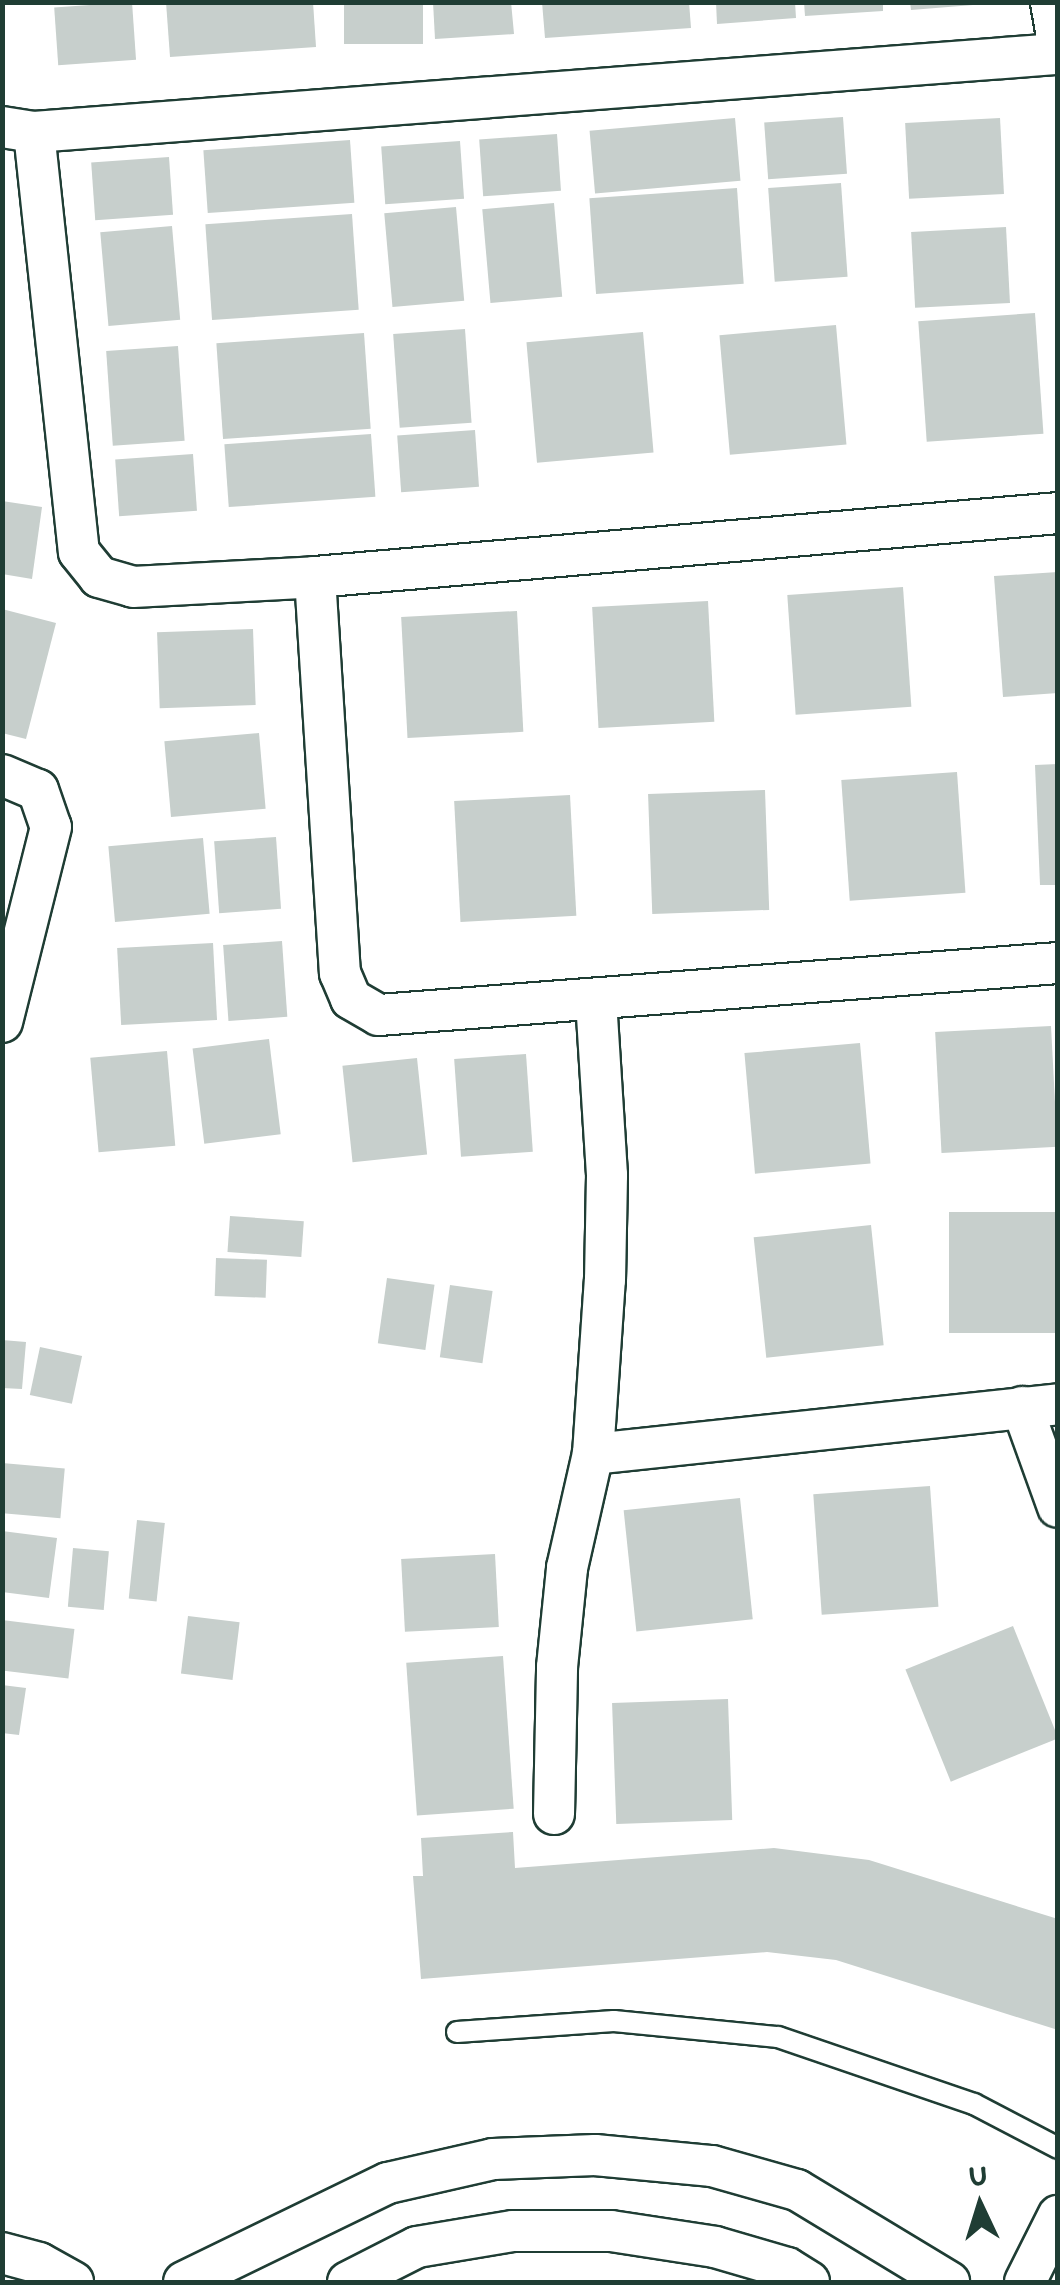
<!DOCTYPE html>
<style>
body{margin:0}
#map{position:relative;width:1060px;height:2285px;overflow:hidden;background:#fff;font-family:Itim,sans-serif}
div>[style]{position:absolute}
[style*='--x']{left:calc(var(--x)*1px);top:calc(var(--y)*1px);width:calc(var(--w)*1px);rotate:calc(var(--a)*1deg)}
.building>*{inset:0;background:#c7cfcc;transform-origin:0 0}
.roads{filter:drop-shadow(2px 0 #1f3d34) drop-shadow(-2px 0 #1f3d34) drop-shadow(0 2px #1f3d34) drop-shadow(0 -2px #1f3d34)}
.lane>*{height:20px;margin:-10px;padding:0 10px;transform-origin:10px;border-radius:10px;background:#fff}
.street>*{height:40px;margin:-20px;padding:0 20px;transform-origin:20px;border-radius:20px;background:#fff}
span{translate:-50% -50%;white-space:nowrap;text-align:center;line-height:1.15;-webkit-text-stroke:9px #fff;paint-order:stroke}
.frame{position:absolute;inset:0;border:5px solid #1f3d34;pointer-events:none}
.north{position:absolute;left:930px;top:2155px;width:100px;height:100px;-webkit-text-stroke:8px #fff;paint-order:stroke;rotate:356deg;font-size:28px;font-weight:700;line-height:40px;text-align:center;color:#1f3d34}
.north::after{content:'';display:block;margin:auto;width:35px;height:45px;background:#1f3d34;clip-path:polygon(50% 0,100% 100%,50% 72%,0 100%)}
</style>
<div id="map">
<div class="building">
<i style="left:132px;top:2px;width:58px;height:78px;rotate:86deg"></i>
<i style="clip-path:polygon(166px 2px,313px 2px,316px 47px,170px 57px)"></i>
<i style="left:344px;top:2px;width:79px;height:42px"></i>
<i style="clip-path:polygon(433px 2px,511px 2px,514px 34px,435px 39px)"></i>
<i style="clip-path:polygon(542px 2px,689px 2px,691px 28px,545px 38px)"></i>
<i style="clip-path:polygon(716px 2px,795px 2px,796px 18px,717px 24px)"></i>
<i style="clip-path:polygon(804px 2px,883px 2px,883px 11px,805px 16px)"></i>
<i style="clip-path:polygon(910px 2px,973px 2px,973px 5px,911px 10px)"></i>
<i style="left:843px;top:117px;width:57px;height:79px;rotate:86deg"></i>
<i style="left:735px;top:118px;width:63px;height:146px;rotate:85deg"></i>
<i style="left:1000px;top:118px;width:76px;height:95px;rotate:87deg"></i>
<i style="left:557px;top:134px;width:57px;height:78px;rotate:86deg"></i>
<i style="left:350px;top:140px;width:63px;height:147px;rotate:86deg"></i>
<i style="left:460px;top:141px;width:58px;height:79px;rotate:86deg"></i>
<i style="left:169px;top:157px;width:58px;height:78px;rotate:86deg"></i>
<i style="left:841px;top:183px;width:94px;height:73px;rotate:86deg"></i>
<i style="left:737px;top:188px;width:96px;height:148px;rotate:86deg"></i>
<i style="left:554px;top:203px;width:94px;height:72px;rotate:85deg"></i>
<i style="left:456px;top:207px;width:94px;height:72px;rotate:85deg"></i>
<i style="left:352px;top:214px;width:96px;height:147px;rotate:86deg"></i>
<i style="left:172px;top:226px;width:94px;height:72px;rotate:85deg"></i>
<i style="left:1006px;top:227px;width:76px;height:95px;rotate:87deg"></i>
<i style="left:1035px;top:313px;width:121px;height:117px;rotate:86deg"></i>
<i style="left:836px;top:325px;width:120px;height:117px;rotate:85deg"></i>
<i style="left:465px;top:329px;width:94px;height:72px;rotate:86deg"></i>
<i style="left:643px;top:332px;width:121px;height:117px;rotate:85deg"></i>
<i style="left:364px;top:333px;width:96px;height:148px;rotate:86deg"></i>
<i style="left:178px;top:346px;width:95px;height:72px;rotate:86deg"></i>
<i style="left:475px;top:430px;width:57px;height:78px;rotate:86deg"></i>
<i style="left:371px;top:434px;width:63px;height:147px;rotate:86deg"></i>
<i style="left:193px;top:454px;width:57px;height:78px;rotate:86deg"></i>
<i style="clip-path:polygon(2px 501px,42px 507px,32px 579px,2px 574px)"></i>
<i style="clip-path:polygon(1058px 572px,1058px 693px,1003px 697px,994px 576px)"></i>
<i style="left:903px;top:587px;width:120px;height:116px;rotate:86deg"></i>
<i style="left:708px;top:601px;width:121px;height:116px;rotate:87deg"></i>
<i style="clip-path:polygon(2px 609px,56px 623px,26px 739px,2px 733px)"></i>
<i style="left:517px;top:611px;width:121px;height:116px;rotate:87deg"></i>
<i style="left:253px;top:629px;width:76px;height:96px;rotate:88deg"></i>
<i style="left:259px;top:733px;width:76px;height:95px;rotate:85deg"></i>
<i style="clip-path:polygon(1058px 764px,1058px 885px,1040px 885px,1035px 765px)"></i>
<i style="left:957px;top:772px;width:121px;height:116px;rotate:86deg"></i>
<i style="left:765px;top:790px;width:120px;height:117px;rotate:88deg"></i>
<i style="left:570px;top:795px;width:121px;height:116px;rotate:87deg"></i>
<i style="left:276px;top:837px;width:72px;height:62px;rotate:86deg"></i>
<i style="left:203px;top:838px;width:76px;height:95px;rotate:85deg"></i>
<i style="left:282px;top:941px;width:76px;height:59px;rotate:86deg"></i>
<i style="left:213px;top:943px;width:77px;height:96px;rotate:87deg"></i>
<i style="left:1051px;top:1026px;width:121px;height:116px;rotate:87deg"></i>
<i style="left:269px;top:1039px;width:96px;height:77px;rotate:83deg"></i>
<i style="left:860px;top:1043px;width:121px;height:116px;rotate:85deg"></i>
<i style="left:167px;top:1051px;width:95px;height:77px;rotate:85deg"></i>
<i style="left:526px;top:1054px;width:98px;height:72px;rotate:86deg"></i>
<i style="left:417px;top:1058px;width:97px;height:75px;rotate:84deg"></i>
<i style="left:1058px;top:1212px;width:121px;height:109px;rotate:90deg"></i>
<i style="left:230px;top:1216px;width:74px;height:36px;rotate:4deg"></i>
<i style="left:871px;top:1225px;width:121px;height:118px;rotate:84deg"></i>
<i style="left:216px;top:1258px;width:51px;height:38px;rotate:2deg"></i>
<i style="left:387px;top:1278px;width:48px;height:66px;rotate:8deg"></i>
<i style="left:450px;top:1285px;width:43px;height:73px;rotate:8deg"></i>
<i style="clip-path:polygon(2px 1340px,26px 1342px,22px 1389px,2px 1388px)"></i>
<i style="left:40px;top:1347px;width:43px;height:49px;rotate:12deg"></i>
<i style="left:2px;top:1463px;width:63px;height:50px;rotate:5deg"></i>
<i style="left:930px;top:1486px;width:121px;height:117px;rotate:86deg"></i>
<i style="left:740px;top:1498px;width:122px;height:117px;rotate:84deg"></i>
<i style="left:137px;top:1520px;width:28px;height:79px;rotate:6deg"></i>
<i style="clip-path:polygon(2px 1531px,57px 1538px,49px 1598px,2px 1592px)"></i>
<i style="left:73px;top:1548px;width:36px;height:59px;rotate:5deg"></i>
<i style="left:495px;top:1554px;width:73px;height:94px;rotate:87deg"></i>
<i style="left:188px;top:1616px;width:52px;height:58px;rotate:7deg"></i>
<i style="left:2px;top:1620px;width:73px;height:50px;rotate:7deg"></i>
<i style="left:1013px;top:1626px;width:121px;height:116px;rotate:68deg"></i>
<i style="left:503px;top:1656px;width:153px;height:97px;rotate:86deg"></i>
<i style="clip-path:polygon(2px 1685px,26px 1688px,19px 1735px,2px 1733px)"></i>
<i style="left:728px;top:1699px;width:121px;height:116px;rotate:88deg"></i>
<i style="clip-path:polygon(513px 1832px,515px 1868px,774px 1848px,869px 1860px,1058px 1919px,1058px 2030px,836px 1960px,767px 1952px,421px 1979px,413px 1876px,423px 1876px,421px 1838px)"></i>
</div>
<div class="roads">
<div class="lane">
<i style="--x:457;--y:2032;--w:157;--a:-4"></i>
<i style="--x:614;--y:2021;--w:165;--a:5.6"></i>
<i style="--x:778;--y:2037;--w:207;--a:18.9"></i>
<i style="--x:974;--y:2104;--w:95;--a:27.6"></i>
</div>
<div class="street">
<i style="--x:1051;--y:2;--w:42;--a:80.3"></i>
<i style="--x:2;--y:127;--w:32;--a:9"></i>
<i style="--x:34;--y:132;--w:1027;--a:-4.36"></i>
<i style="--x:34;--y:132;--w:422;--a:83.9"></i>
<i style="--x:79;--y:552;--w:32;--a:51"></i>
<i style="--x:99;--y:577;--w:35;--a:16"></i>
<i style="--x:133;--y:587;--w:182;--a:-3.1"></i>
<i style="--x:315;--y:577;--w:746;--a:-4.92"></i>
<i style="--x:315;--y:577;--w:397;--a:86.4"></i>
<i style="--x:340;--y:973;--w:28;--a:67"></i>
<i style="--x:351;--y:999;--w:32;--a:30"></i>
<i style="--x:379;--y:1015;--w:681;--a:-4.38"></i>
<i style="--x:2;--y:775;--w:39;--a:23"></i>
<i style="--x:38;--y:790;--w:39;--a:71"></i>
<i style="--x:51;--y:827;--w:201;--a:104.1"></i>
<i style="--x:1022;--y:1407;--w:106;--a:70.2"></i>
<i style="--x:593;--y:1454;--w:468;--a:-6.1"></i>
<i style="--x:554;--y:1814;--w:147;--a:-88.8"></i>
<i style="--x:557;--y:1667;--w:100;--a:-84.2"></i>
<i style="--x:567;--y:1568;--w:117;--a:-77.2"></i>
<i style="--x:593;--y:1454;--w:174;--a:-86.1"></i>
<i style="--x:605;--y:1280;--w:105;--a:-88.9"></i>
<i style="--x:607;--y:1175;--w:173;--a:-93.6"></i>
<i style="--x:2;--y:2253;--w:38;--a:15"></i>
<i style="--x:39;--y:2263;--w:39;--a:29"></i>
<i style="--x:184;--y:2282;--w:227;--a:-25.9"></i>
<i style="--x:388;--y:2183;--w:108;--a:-12.9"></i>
<i style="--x:493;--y:2159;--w:102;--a:-2.2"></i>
<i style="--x:595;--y:2155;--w:118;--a:5.4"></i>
<i style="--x:712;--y:2166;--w:88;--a:15.8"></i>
<i style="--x:797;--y:2190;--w:178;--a:31.2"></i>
<i style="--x:348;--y:2282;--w:77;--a:-26.9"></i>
<i style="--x:417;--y:2247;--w:97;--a:-9.5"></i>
<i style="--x:513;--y:2231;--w:98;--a:0"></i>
<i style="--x:611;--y:2231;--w:105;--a:8.7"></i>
<i style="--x:715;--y:2247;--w:75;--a:16.3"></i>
<i style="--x:787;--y:2268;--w:26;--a:32"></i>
<i style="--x:1025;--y:2282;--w:74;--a:-63.4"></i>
</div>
</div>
<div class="frame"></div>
<div class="north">U</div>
</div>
